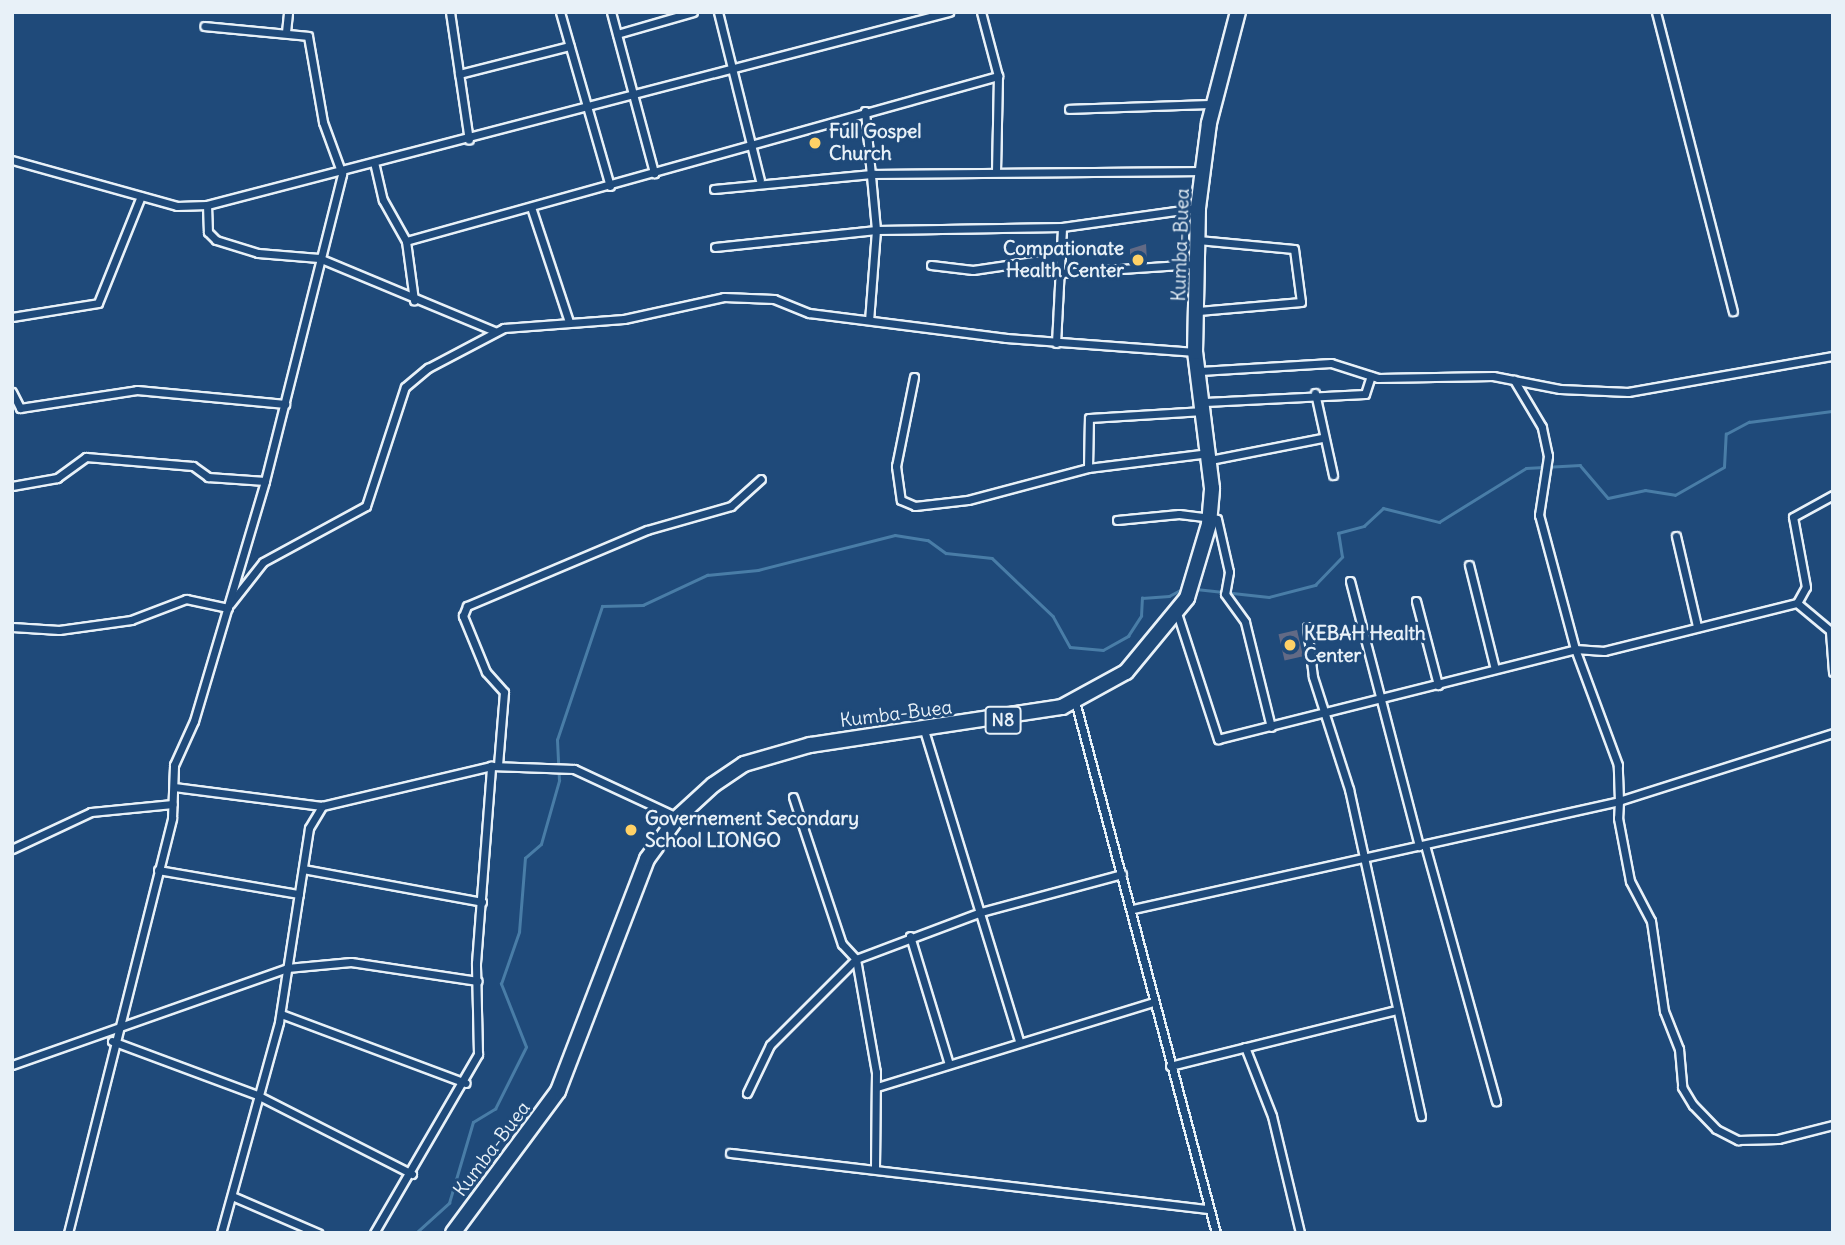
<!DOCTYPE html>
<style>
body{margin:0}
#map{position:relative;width:1845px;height:1245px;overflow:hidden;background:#1f4a7a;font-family:Delius,sans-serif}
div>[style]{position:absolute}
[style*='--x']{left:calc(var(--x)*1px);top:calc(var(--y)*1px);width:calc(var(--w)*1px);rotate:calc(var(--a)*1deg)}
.stream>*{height:2.5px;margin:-1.25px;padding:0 1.25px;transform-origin:1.25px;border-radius:1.25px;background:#497da7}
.building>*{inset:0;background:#626a85;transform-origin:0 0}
.roads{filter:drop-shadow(2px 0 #e8f1f8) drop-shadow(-2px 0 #e8f1f8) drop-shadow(0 2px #e8f1f8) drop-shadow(0 -2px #e8f1f8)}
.street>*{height:7px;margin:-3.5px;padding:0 3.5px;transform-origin:3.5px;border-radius:3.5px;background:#1f4a7a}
.highway>*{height:14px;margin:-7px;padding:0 7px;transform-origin:7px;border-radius:7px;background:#1f4a7a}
.dots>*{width:19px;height:19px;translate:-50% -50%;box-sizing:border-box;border:4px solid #1f4a7a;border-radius:50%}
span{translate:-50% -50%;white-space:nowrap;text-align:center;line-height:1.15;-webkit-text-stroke:6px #1f4a7a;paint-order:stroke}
.shield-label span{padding:2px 5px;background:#1f4a7a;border:2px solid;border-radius:5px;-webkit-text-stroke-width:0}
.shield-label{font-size:18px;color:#e8f1f8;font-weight:700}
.poi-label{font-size:19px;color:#e8f1f8;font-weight:700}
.left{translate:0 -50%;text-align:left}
.right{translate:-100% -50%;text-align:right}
.street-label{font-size:19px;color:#e8f1f8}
.frame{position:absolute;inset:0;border:14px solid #e8f1f8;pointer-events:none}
</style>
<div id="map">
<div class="stream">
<i style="--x:1196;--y:589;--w:73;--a:6.3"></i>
<i style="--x:1269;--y:597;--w:48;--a:-14.6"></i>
<i style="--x:1315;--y:585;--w:39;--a:-46"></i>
<i style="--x:1342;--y:557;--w:24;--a:-99"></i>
<i style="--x:1338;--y:533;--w:27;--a:-15"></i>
<i style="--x:1364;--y:526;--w:26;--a:-43"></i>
<i style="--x:1383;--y:508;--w:58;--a:14"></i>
<i style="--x:1439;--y:522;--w:102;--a:-31.8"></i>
<i style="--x:1526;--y:468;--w:54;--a:-3.2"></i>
<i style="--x:1580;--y:465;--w:43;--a:49.7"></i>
<i style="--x:1608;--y:498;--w:38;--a:-12"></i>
<i style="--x:1645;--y:490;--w:30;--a:9"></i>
<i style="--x:1675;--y:495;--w:56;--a:-29.7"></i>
<i style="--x:1724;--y:467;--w:33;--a:-87"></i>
<i style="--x:1726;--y:434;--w:26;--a:-28"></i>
<i style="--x:1749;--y:422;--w:85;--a:-7.5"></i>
<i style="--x:416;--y:1233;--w:45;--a:-42.3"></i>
<i style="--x:449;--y:1203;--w:84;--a:-73.5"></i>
<i style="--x:473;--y:1122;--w:26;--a:-31"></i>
<i style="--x:495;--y:1109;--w:69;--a:-63.4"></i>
<i style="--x:526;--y:1047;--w:68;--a:-111.6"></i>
<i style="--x:501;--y:984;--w:55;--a:-70.9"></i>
<i style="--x:519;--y:932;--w:74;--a:-85.4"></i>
<i style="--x:525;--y:858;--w:21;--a:-41"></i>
<i style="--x:541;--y:844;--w:66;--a:-74.1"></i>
<i style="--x:559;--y:781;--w:41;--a:-92.8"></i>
<i style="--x:557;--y:740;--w:141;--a:-71.4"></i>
<i style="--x:602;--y:606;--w:41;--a:-1.4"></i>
<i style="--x:643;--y:605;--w:71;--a:-25.1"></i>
<i style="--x:707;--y:575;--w:51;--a:-5.6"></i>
<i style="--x:758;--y:570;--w:141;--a:-14.3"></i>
<i style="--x:895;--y:535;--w:33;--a:9"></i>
<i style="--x:928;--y:540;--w:22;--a:36"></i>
<i style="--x:946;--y:553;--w:46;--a:6.2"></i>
<i style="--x:992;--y:558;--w:84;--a:43.6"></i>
<i style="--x:1053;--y:616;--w:35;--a:61"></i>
<i style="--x:1070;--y:647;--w:33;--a:5"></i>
<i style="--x:1103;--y:650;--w:29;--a:-29"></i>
<i style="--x:1128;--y:636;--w:24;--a:-57"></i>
<i style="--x:1141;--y:616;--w:18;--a:-87"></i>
<i style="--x:1142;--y:598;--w:27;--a:-4"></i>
<i style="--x:1169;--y:596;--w:19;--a:-28"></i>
</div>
<div class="building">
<i style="clip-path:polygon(1146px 244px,1147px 261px,1130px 262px,1130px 249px)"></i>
<i style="left:1297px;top:630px;width:27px;height:19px;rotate:77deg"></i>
</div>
<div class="roads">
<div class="street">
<i style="--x:450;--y:12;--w:129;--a:81.6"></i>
<i style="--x:560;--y:12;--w:181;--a:74"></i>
<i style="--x:611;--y:12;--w:167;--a:75"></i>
<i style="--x:718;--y:12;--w:173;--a:76"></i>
<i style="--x:981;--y:12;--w:66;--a:75.1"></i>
<i style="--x:998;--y:76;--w:94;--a:91.2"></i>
<i style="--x:1656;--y:12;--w:309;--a:75.6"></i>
<i style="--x:286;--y:32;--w:20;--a:-84"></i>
<i style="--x:617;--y:34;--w:79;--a:-16.1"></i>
<i style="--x:459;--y:74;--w:114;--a:-14.2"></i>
<i style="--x:1069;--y:109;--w:144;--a:-2"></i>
<i style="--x:865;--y:111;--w:120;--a:84.7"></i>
<i style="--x:876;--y:230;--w:90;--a:94.4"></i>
<i style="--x:12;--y:160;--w:171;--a:15.6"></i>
<i style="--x:177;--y:206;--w:30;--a:-2"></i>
<i style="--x:207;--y:205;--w:767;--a:-14.58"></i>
<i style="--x:374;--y:162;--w:39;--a:77"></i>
<i style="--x:383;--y:200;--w:47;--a:60.7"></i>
<i style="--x:406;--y:241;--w:60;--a:82.3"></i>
<i style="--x:714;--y:189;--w:161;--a:-5.4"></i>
<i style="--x:874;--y:174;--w:328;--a:-0.5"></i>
<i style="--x:207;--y:205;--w:27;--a:88"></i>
<i style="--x:208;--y:232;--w:11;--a:45"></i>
<i style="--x:216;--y:240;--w:44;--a:17.2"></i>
<i style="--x:258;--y:253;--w:61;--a:4.7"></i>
<i style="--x:319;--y:258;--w:190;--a:22.6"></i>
<i style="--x:532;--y:210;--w:118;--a:71.7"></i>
<i style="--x:1198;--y:240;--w:96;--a:5.4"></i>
<i style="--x:1294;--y:249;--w:53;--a:82.5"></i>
<i style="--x:1301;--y:302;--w:103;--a:175"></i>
<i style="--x:406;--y:241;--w:615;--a:-15.57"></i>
<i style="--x:715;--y:247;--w:162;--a:-6"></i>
<i style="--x:876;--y:230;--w:186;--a:-0.9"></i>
<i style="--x:1062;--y:227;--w:136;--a:-8"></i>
<i style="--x:931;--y:265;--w:42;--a:6.8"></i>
<i style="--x:973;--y:270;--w:89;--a:-8.4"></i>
<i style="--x:1061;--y:273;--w:135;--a:-3.8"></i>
<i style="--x:12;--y:317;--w:87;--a:-9.2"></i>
<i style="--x:98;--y:303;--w:115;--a:-68.1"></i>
<i style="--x:1056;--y:343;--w:116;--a:-87"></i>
<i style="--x:1200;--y:371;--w:131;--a:-3.5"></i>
<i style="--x:1331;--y:363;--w:49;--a:17.7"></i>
<i style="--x:1378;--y:378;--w:115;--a:-1"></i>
<i style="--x:1493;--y:376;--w:68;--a:11"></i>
<i style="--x:1560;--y:389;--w:68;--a:2.5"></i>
<i style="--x:1628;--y:392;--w:208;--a:-10"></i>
<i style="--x:914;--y:377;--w:91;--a:101.4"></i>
<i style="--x:896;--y:466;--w:34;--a:82"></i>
<i style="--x:901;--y:500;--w:15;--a:23"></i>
<i style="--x:915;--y:506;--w:53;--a:-6.5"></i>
<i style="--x:968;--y:500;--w:124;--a:-14.9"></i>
<i style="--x:1088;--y:468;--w:50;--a:-88.9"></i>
<i style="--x:1089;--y:418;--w:115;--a:-3.5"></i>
<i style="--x:12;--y:392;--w:18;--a:63"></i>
<i style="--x:20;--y:408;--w:118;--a:-8.7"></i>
<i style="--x:137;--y:390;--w:149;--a:5.4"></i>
<i style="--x:1315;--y:393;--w:84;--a:77.6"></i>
<i style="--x:1205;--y:402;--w:160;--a:-2.9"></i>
<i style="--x:1365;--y:394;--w:19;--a:-72"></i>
<i style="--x:1210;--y:460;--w:114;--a:-11.1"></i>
<i style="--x:1088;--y:468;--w:122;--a:-7.1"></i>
<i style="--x:12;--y:486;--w:46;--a:-10.1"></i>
<i style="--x:57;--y:478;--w:36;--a:-36"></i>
<i style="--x:86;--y:457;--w:107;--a:4.8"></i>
<i style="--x:193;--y:466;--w:19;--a:36"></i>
<i style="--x:208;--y:477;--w:57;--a:4"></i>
<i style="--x:1117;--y:520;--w:62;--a:-5.5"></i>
<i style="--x:1179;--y:514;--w:38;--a:7"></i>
<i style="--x:1217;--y:519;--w:54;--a:77.2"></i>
<i style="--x:1229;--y:572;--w:22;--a:100"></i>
<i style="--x:1225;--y:594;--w:34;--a:54"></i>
<i style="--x:1245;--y:622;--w:108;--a:76.1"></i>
<i style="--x:1676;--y:536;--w:92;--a:76.9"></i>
<i style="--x:1469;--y:565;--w:107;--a:76"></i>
<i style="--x:1350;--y:581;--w:274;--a:75.4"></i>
<i style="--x:1416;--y:601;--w:87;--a:75.3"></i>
<i style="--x:1797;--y:603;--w:47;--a:39.8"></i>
<i style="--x:230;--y:604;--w:53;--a:-51.8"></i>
<i style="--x:263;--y:562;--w:117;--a:-28.5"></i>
<i style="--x:366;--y:506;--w:125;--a:-71.9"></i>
<i style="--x:405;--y:387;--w:30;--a:-40"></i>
<i style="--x:428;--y:368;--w:86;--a:-27.8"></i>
<i style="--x:504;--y:328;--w:120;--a:-4.3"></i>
<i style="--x:624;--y:319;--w:102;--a:-12.4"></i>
<i style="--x:724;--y:297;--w:50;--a:2.3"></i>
<i style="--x:774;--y:299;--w:38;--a:22"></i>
<i style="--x:809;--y:313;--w:199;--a:7.2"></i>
<i style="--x:1006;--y:338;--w:190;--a:4.2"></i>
<i style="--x:1177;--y:613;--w:133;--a:72"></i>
<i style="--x:1218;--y:739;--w:368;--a:-14.1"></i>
<i style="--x:1575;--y:649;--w:29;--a:4"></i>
<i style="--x:1604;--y:651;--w:199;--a:-14"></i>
<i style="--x:1797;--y:603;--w:18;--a:-61"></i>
<i style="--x:1806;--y:587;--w:71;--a:-100.5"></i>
<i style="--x:1793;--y:517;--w:46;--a:-28.8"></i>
<i style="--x:12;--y:627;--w:47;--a:3.7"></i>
<i style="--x:59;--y:630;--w:73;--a:-7.9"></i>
<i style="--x:131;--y:620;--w:59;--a:-20.9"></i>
<i style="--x:186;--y:599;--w:43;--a:12.1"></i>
<i style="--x:1307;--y:627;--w:50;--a:83.2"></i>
<i style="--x:1313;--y:677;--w:118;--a:72.2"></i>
<i style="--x:1349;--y:789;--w:335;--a:77.6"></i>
<i style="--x:1830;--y:632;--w:40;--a:85.7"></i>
<i style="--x:1075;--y:701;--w:550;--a:75.16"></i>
<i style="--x:924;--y:730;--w:325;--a:73"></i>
<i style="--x:1833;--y:733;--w:225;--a:162.4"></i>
<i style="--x:1619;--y:801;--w:17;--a:93"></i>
<i style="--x:1618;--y:818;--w:64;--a:79.2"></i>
<i style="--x:1630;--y:881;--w:45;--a:62.3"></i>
<i style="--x:1651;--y:921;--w:91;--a:81.8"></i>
<i style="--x:1664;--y:1011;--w:41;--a:68.5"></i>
<i style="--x:1679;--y:1049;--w:38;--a:85"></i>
<i style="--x:1682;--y:1087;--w:21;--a:59"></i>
<i style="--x:1693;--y:1105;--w:33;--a:46"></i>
<i style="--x:1716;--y:1129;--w:25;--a:27"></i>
<i style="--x:1738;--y:1140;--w:40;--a:-1.4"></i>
<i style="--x:1778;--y:1139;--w:57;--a:-14.3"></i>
<i style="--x:498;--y:765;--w:73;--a:-85.3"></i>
<i style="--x:504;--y:692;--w:27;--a:-132"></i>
<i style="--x:486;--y:672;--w:61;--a:-112.3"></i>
<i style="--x:463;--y:616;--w:11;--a:-68"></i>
<i style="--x:467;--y:606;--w:195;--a:-22.9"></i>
<i style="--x:647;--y:530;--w:87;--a:-15.9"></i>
<i style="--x:731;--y:506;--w:40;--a:-42"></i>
<i style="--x:174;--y:787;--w:149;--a:7.3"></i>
<i style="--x:322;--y:806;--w:174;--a:-13.3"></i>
<i style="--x:491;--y:766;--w:83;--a:2.1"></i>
<i style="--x:574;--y:769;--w:114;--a:25"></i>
<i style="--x:793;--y:797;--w:155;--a:71.6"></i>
<i style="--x:842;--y:944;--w:21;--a:47"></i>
<i style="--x:856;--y:959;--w:115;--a:80"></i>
<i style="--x:876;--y:1072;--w:97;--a:90.6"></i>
<i style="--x:1425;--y:845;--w:266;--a:74.5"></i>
<i style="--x:12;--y:849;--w:87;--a:-25.1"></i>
<i style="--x:91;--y:812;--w:82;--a:-5.6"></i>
<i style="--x:303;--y:869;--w:182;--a:10.4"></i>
<i style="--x:158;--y:870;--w:143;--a:9.7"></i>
<i style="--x:1133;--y:909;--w:498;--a:-12.5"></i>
<i style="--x:1619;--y:801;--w:36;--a:-92"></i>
<i style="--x:1618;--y:765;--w:124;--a:-110.3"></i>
<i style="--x:1575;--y:649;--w:139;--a:-105"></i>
<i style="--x:1539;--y:515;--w:60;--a:-81.3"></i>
<i style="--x:1548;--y:456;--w:30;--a:-102"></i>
<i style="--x:1542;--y:427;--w:55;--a:-120.8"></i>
<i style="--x:910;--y:936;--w:134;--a:73.1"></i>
<i style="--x:281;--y:1014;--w:197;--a:20.5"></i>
<i style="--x:112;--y:1041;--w:155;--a:20.4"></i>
<i style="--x:257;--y:1095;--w:174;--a:27"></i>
<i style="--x:1245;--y:1047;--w:74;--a:68.6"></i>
<i style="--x:1272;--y:1116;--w:120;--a:76.5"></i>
<i style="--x:12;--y:1065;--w:292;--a:-19.4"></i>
<i style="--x:287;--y:968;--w:64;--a:-5.4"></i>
<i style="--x:351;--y:962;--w:128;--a:8.5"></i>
<i style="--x:1170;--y:1066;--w:230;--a:-13.9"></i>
<i style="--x:877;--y:1087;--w:290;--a:-17.1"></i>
<i style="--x:747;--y:1093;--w:53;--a:-64.4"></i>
<i style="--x:770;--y:1045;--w:122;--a:-45"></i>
<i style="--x:856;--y:959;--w:134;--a:-20.6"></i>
<i style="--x:981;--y:912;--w:146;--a:-15.1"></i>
<i style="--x:730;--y:1153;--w:482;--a:6.7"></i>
<i style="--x:232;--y:1196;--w:94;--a:23.3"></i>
<i style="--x:68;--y:1233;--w:428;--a:-75.9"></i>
<i style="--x:172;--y:818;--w:53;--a:-87.8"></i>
<i style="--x:174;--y:765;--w:48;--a:-65.6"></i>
<i style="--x:194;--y:721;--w:250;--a:-73.5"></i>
<i style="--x:265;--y:481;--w:317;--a:-75.9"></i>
<i style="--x:342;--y:174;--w:55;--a:-110.1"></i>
<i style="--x:323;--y:122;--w:87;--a:-99.9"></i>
<i style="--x:308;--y:36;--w:104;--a:-174.5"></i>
<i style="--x:221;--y:1233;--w:219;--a:-74.6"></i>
<i style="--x:279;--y:1022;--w:196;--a:-81.2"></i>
<i style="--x:309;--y:828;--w:26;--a:-59"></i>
<i style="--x:374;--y:1233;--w:207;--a:-59.8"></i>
<i style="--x:478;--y:1054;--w:91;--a:-91.3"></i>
<i style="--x:476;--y:963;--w:198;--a:-85.6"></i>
</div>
<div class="highway">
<i style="--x:453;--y:1233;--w:177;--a:-53.5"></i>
<i style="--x:558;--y:1091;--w:248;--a:-69"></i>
<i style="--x:647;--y:859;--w:51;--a:-53.8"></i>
<i style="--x:677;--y:818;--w:49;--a:-42.5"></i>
<i style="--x:713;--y:785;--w:37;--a:-34"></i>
<i style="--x:744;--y:764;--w:69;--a:-16.1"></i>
<i style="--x:810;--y:745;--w:255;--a:-8.6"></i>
<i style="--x:1062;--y:707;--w:73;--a:-28.7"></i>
<i style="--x:1126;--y:672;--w:96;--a:-50.5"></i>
<i style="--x:1187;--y:598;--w:77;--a:-73.4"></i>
<i style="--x:1209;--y:524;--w:36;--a:-85"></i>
<i style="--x:1212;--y:488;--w:137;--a:-97.1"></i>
<i style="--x:1195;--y:352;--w:144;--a:-88.8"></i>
<i style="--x:1198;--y:208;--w:86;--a:-82.6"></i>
<i style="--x:1209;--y:123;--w:115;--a:-75.4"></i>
</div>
</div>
<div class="dots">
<i style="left:815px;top:143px;background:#ffd166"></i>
<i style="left:1138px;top:260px;background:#ffd166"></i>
<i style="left:1290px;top:645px;background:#ffd166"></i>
<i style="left:631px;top:830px;background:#ffd166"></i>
</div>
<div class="shield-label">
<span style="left:1003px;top:720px">N8</span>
</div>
<div class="poi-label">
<span class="left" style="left:829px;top:143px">Full Gospel<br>Church</span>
<span class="right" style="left:1124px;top:260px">Compationate<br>Health Center</span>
<span class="left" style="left:1304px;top:645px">KEBAH Health<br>Center</span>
<span class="left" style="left:645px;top:830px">Governement Secondary<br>School LIONGO</span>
</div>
<div class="street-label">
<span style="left:1181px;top:245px;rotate:-88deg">Kumba-Buea</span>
<span style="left:896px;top:714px;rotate:-7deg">Kumba-Buea</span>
<span style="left:492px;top:1149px;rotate:-53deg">Kumba-Buea</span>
</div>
<div class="frame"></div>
</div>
